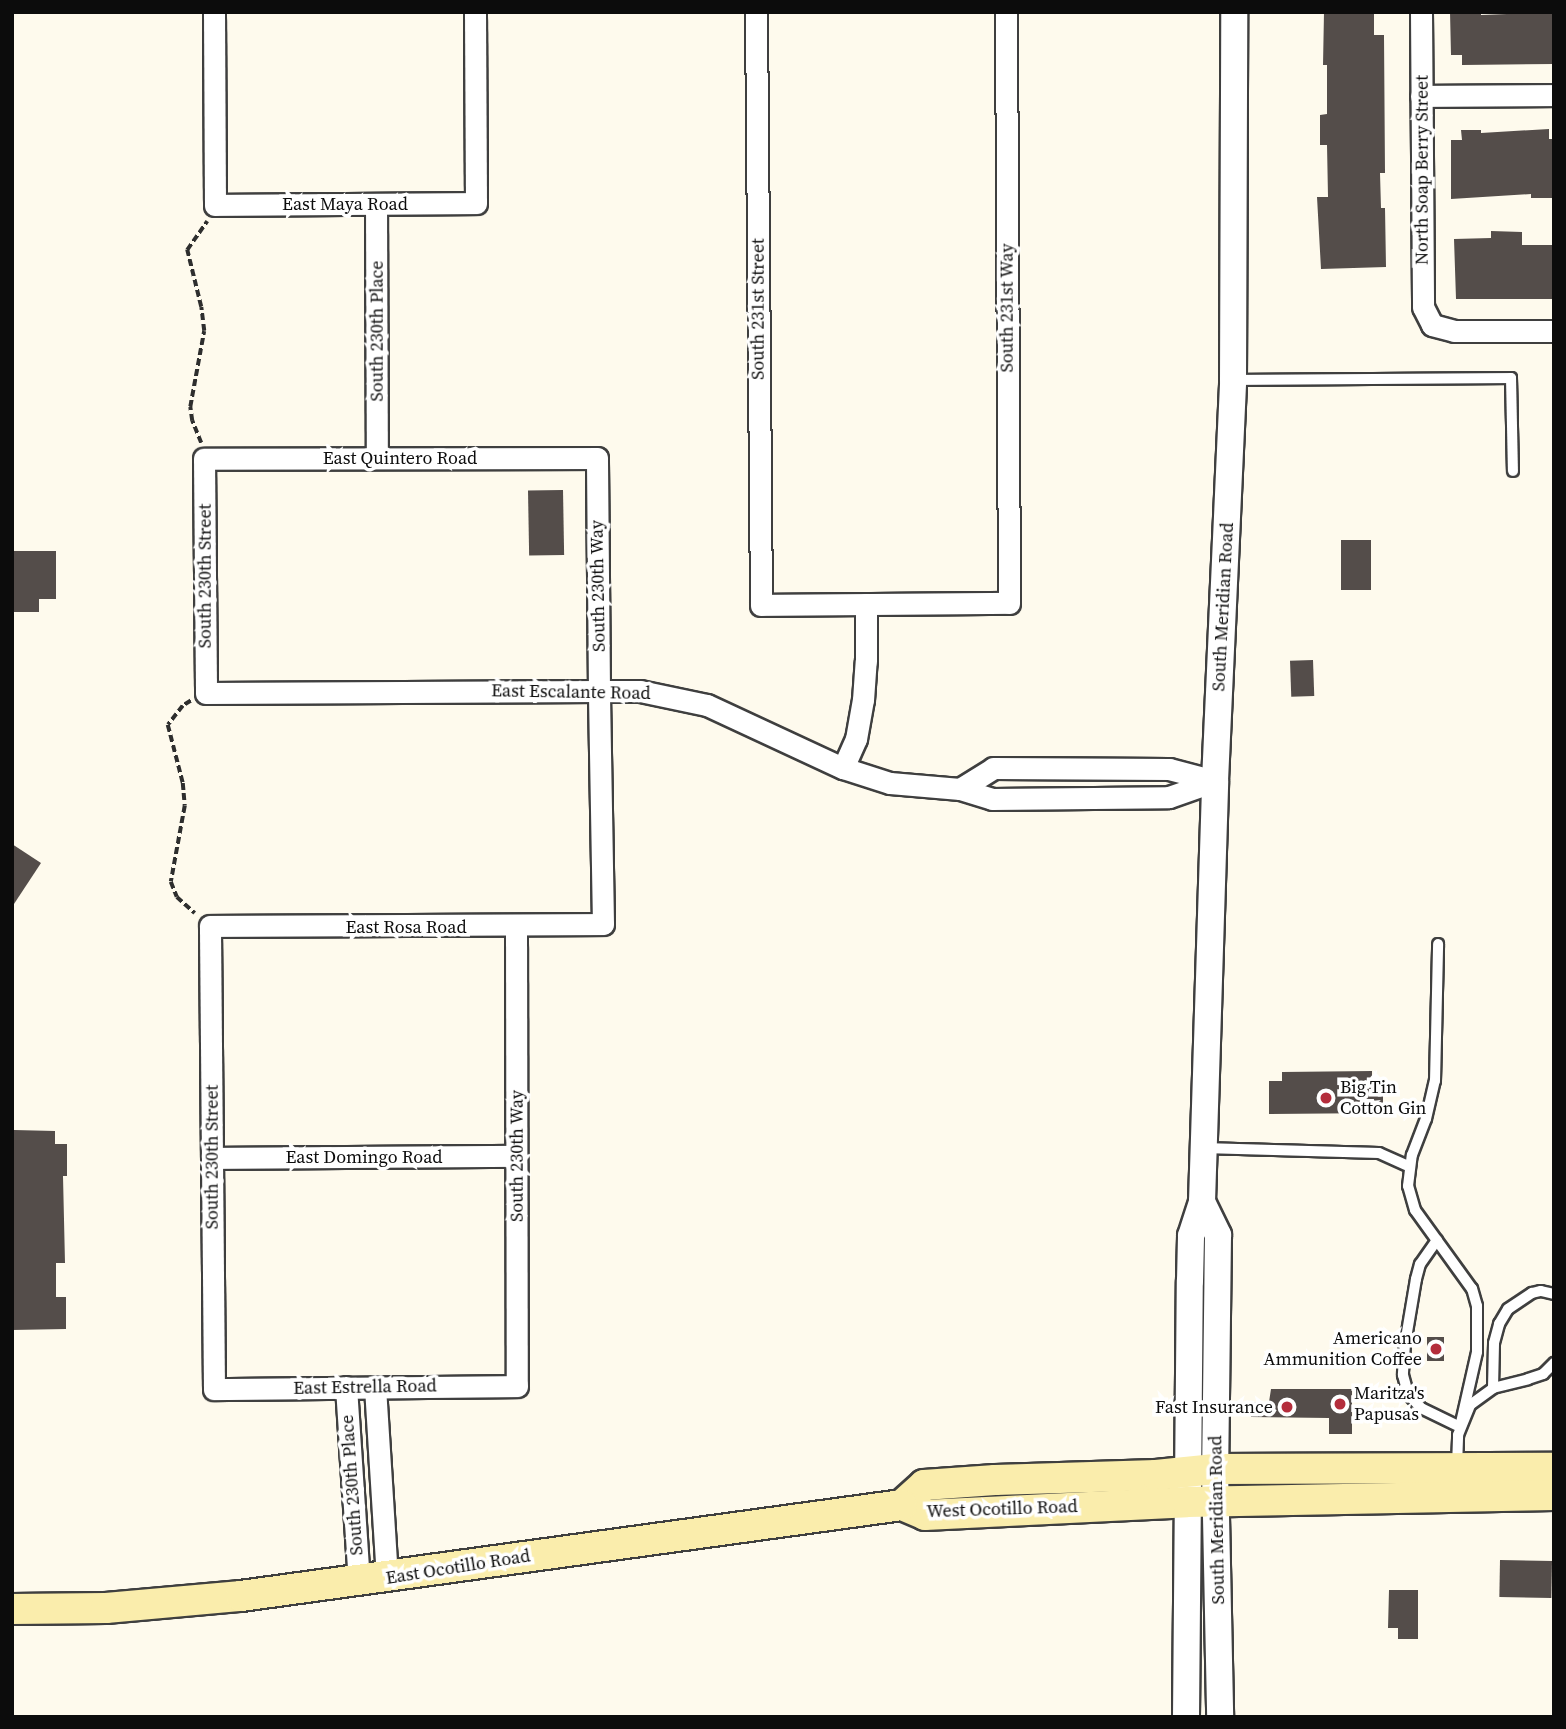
<!DOCTYPE html>
<style>
body{margin:0}
#map{position:relative;width:1566px;height:1729px;overflow:hidden;background:#fefaed;font-family:"Source Serif 4",serif}
div>[style]{position:absolute}
[style*='--x']{left:calc(var(--x)*1px);top:calc(var(--y)*1px);width:calc(var(--w)*1px);rotate:calc(var(--a)*1deg)}
.building>*{inset:0;background:#544d4a;transform-origin:0 0}
.path>*{height:3.5px;margin-top:-1.75px;transform-origin:0;background:repeating-linear-gradient(90deg,#2e2e2e 0 7px,transparent 0 10.5px)}
.roads{filter:drop-shadow(2px 0 #3f3f3f) drop-shadow(-2px 0 #3f3f3f) drop-shadow(0 2px #3f3f3f) drop-shadow(0 -2px #3f3f3f)}
.service>*{height:10px;margin:-5px;padding:0 5px;transform-origin:5px;border-radius:5px;background:#fff}
.minor>*{height:21px;margin:-10.5px;padding:0 10.5px;transform-origin:10.5px;border-radius:10.5px;background:#fff}
.tertiary>*{height:26px;margin:-13px;padding:0 13px;transform-origin:13px;border-radius:13px;background:#fff}
.secondary>*{height:30px;margin:-15px;padding:0 15px;transform-origin:15px;border-radius:15px;background:#faedac}
.dots>*{width:19px;height:19px;translate:-50% -50%;box-sizing:border-box;border:4px solid #fff;border-radius:50%}
span{translate:-50% -50%;white-space:nowrap;text-align:center;line-height:1.15;-webkit-text-stroke:7px #fff;paint-order:stroke}
.street-label{font-size:18px;color:#0c0c0c}
.poi-label{font-size:18px;color:#0c0c0c}
.left{translate:0 -50%;text-align:left}
.right{translate:-100% -50%;text-align:right}
.frame{position:absolute;inset:0;border:14px solid #0c0c0c;pointer-events:none}
</style>
<div id="map">
<div class="building">
<i style="clip-path:polygon(1324px 12px,1374px 12px,1374px 35px,1384px 35px,1385px 173px,1380px 173px,1381px 208px,1385px 208px,1386px 267px,1321px 269px,1317px 197px,1328px 197px,1327px 145px,1320px 145px,1320px 115px,1327px 114px,1327px 65px,1323px 65px)"></i>
<i style="clip-path:polygon(1450px 12px,1481px 12px,1481px 15px,1554px 12px,1554px 64px,1462px 65px,1462px 55px,1451px 55px)"></i>
<i style="clip-path:polygon(1549px 129px,1549px 139px,1554px 139px,1554px 198px,1531px 198px,1531px 194px,1451px 199px,1451px 140px,1462px 140px,1461px 130px,1481px 130px,1481px 133px)"></i>
<i style="clip-path:polygon(1491px 231px,1522px 232px,1522px 245px,1554px 245px,1554px 299px,1456px 299px,1454px 239px,1491px 238px)"></i>
<i style="left:563px;top:490px;width:65px;height:35px;rotate:89deg"></i>
<i style="left:1341px;top:540px;width:30px;height:50px"></i>
<i style="clip-path:polygon(12px 551px,56px 551px,56px 599px,39px 599px,39px 612px,12px 612px)"></i>
<i style="left:1313px;top:660px;width:36px;height:23px;rotate:88deg"></i>
<i style="clip-path:polygon(12px 844px,41px 863px,12px 907px)"></i>
<i style="clip-path:polygon(1372px 1071px,1372px 1083px,1383px 1082px,1383px 1113px,1269px 1114px,1269px 1081px,1282px 1081px,1282px 1072px)"></i>
<i style="clip-path:polygon(14px 1130px,55px 1131px,55px 1144px,67px 1144px,67px 1176px,63px 1176px,65px 1263px,56px 1263px,56px 1297px,66px 1297px,66px 1329px,12px 1330px)"></i>
<i style="left:1427px;top:1337px;width:17px;height:24px"></i>
<i style="clip-path:polygon(1271px 1389px,1352px 1389px,1352px 1434px,1329px 1434px,1329px 1418px,1251px 1417px,1251px 1402px,1269px 1402px)"></i>
<i style="left:1500px;top:1560px;width:52px;height:37px;rotate:1deg"></i>
<i style="clip-path:polygon(1389px 1590px,1418px 1590px,1418px 1639px,1398px 1639px,1398px 1628px,1388px 1628px)"></i>
</div>
<div class="path">
<i style="--x:201;--y:443;--w:24;--a:-112"></i>
<i style="--x:192;--y:421;--w:14;--a:-98"></i>
<i style="--x:190;--y:407;--w:77;--a:-79.6"></i>
<i style="--x:204;--y:331;--w:24;--a:-97"></i>
<i style="--x:201;--y:307;--w:59;--a:-103.8"></i>
<i style="--x:187;--y:250;--w:35;--a:-55"></i>
<i style="--x:191;--y:701;--w:9;--a:148"></i>
<i style="--x:183;--y:706;--w:24;--a:128"></i>
<i style="--x:168;--y:725;--w:60;--a:75.5"></i>
<i style="--x:183;--y:783;--w:23;--a:85"></i>
<i style="--x:185;--y:806;--w:77;--a:100.4"></i>
<i style="--x:171;--y:882;--w:16;--a:68"></i>
<i style="--x:177;--y:897;--w:24;--a:42"></i>
</div>
<div class="roads">
<div class="service">
<i style="--x:1233;--y:380;--w:278;--a:-0.4"></i>
<i style="--x:1511;--y:378;--w:93;--a:88.8"></i>
<i style="--x:1203;--y:1148;--w:176;--a:1.6"></i>
<i style="--x:1379;--y:1153;--w:34;--a:24"></i>
<i style="--x:1437;--y:1240;--w:29;--a:125"></i>
<i style="--x:1420;--y:1264;--w:16;--a:105"></i>
<i style="--x:1416;--y:1279;--w:66;--a:99.6"></i>
<i style="--x:1405;--y:1344;--w:31;--a:94"></i>
<i style="--x:1403;--y:1375;--w:20;--a:75"></i>
<i style="--x:1408;--y:1394;--w:19;--a:47"></i>
<i style="--x:1421;--y:1408;--w:43;--a:26"></i>
<i style="--x:1460;--y:1427;--w:77;--a:-77.2"></i>
<i style="--x:1477;--y:1352;--w:46;--a:-90"></i>
<i style="--x:1477;--y:1306;--w:18;--a:-106"></i>
<i style="--x:1472;--y:1289;--w:97;--a:-125.8"></i>
<i style="--x:1415;--y:1210;--w:25;--a:-106"></i>
<i style="--x:1408;--y:1186;--w:31;--a:-83"></i>
<i style="--x:1412;--y:1155;--w:39;--a:-69"></i>
<i style="--x:1426;--y:1119;--w:39;--a:-77"></i>
<i style="--x:1435;--y:1081;--w:137;--a:-88.7"></i>
<i style="--x:1493;--y:1388;--w:45;--a:-88.7"></i>
<i style="--x:1494;--y:1343;--w:20;--a:-75"></i>
<i style="--x:1499;--y:1324;--w:17;--a:-59"></i>
<i style="--x:1508;--y:1309;--w:29;--a:-34"></i>
<i style="--x:1532;--y:1293;--w:9;--a:-13"></i>
<i style="--x:1541;--y:1291;--w:13;--a:13"></i>
<i style="--x:1457;--y:1467;--w:32;--a:-88"></i>
<i style="--x:1458;--y:1435;--w:32;--a:-68"></i>
<i style="--x:1470;--y:1405;--w:29;--a:-36"></i>
<i style="--x:1493;--y:1388;--w:36;--a:-14"></i>
<i style="--x:1528;--y:1379;--w:16;--a:-18"></i>
<i style="--x:1543;--y:1374;--w:16;--a:-45"></i>
</div>
<div class="minor">
<i style="--x:214;--y:12;--w:193;--a:89.7"></i>
<i style="--x:215;--y:205;--w:261;--a:-0.4"></i>
<i style="--x:476;--y:203;--w:191;--a:-90.3"></i>
<i style="--x:756;--y:12;--w:593;--a:89.52"></i>
<i style="--x:761;--y:605;--w:248;--a:-0.5"></i>
<i style="--x:1009;--y:603;--w:591;--a:-90.29"></i>
<i style="--x:1421;--y:12;--w:295;--a:89.6"></i>
<i style="--x:1423;--y:307;--w:20;--a:63"></i>
<i style="--x:1432;--y:325;--w:23;--a:15"></i>
<i style="--x:1454;--y:331;--w:100;--a:0"></i>
<i style="--x:1421;--y:96;--w:133;--a:-0.4"></i>
<i style="--x:376;--y:205;--w:253;--a:89.8"></i>
<i style="--x:843;--y:768;--w:32;--a:-66"></i>
<i style="--x:856;--y:739;--w:40;--a:-80"></i>
<i style="--x:863;--y:700;--w:39;--a:-86"></i>
<i style="--x:866;--y:661;--w:57;--a:-90"></i>
<i style="--x:960;--y:789;--w:39;--a:-32"></i>
<i style="--x:993;--y:768;--w:176;--a:0.3"></i>
<i style="--x:1169;--y:769;--w:48;--a:14.6"></i>
<i style="--x:516;--y:927;--w:459;--a:89.9"></i>
<i style="--x:517;--y:1386;--w:303;--a:179.4"></i>
<i style="--x:214;--y:1389;--w:463;--a:-90.5"></i>
<i style="--x:210;--y:926;--w:393;--a:-0.3"></i>
<i style="--x:603;--y:924;--w:233;--a:-91"></i>
<i style="--x:599;--y:691;--w:233;--a:-90.5"></i>
<i style="--x:597;--y:458;--w:393;--a:179.9"></i>
<i style="--x:204;--y:459;--w:234;--a:89.5"></i>
<i style="--x:206;--y:693;--w:393;--a:-0.3"></i>
<i style="--x:599;--y:691;--w:41;--a:0"></i>
<i style="--x:640;--y:691;--w:68;--a:11.8"></i>
<i style="--x:707;--y:705;--w:150;--a:24.9"></i>
<i style="--x:843;--y:768;--w:49;--a:17.7"></i>
<i style="--x:890;--y:783;--w:70;--a:4.9"></i>
<i style="--x:960;--y:789;--w:34;--a:17"></i>
<i style="--x:992;--y:799;--w:177;--a:-0.6"></i>
<i style="--x:1169;--y:797;--w:49;--a:-19.2"></i>
<i style="--x:212;--y:1158;--w:304;--a:-0.4"></i>
<i style="--x:346;--y:1387;--w:195;--a:86.2"></i>
<i style="--x:375;--y:1387;--w:191;--a:86.4"></i>
</div>
<div class="tertiary">
<i style="--x:1202;--y:1202;--w:37;--a:64"></i>
<i style="--x:1218;--y:1235;--w:234;--a:90.7"></i>
<i style="--x:1215;--y:1469;--w:248;--a:88.8"></i>
<i style="--x:1186;--y:1717;--w:436;--a:-89.5"></i>
<i style="--x:1190;--y:1281;--w:45;--a:-88.7"></i>
<i style="--x:1191;--y:1236;--w:36;--a:-72"></i>
<i style="--x:1202;--y:1202;--w:421;--a:-88.2"></i>
<i style="--x:1215;--y:781;--w:401;--a:-87.4"></i>
<i style="--x:1233;--y:380;--w:368;--a:-89.8"></i>
</div>
<div class="secondary">
<i style="--x:902;--y:1505;--w:30;--a:-42"></i>
<i style="--x:924;--y:1485;--w:71;--a:-4"></i>
<i style="--x:995;--y:1480;--w:161;--a:-1.8"></i>
<i style="--x:1156;--y:1475;--w:59;--a:-5.8"></i>
<i style="--x:1215;--y:1469;--w:339;--a:-0.2"></i>
<i style="--x:902;--y:1505;--w:25;--a:23"></i>
<i style="--x:925;--y:1515;--w:262;--a:-2.8"></i>
<i style="--x:1187;--y:1502;--w:367;--a:-1.1"></i>
<i style="--x:12;--y:1609;--w:94;--a:-0.6"></i>
<i style="--x:106;--y:1608;--w:136;--a:-5.1"></i>
<i style="--x:241;--y:1596;--w:667;--a:-7.84"></i>
</div>
</div>
<div class="dots">
<i style="left:1326px;top:1098px;background:#b42d3c"></i>
<i style="left:1436px;top:1349px;background:#b42d3c"></i>
<i style="left:1340px;top:1404px;background:#b42d3c"></i>
<i style="left:1287px;top:1407px;background:#b42d3c"></i>
</div>
<div class="street-label">
<span style="left:1422px;top:170px;rotate:-90deg">North Soap Berry Street</span>
<span style="left:345px;top:204px">East Maya Road</span>
<span style="left:1007px;top:308px;rotate:-90deg">South 231st Way</span>
<span style="left:758px;top:309px;rotate:-90deg">South 231st Street</span>
<span style="left:377px;top:331px;rotate:-90deg">South 230th Place</span>
<span style="left:400px;top:458px">East Quintero Road</span>
<span style="left:205px;top:576px;rotate:-90deg">South 230th Street</span>
<span style="left:598px;top:586px;rotate:-91deg">South 230th Way</span>
<span style="left:1223px;top:607px;rotate:-87deg">South Meridian Road</span>
<span style="left:571px;top:692px;rotate:1deg">East Escalante Road</span>
<span style="left:406px;top:927px">East Rosa Road</span>
<span style="left:517px;top:1156px;rotate:-90deg">South 230th Way</span>
<span style="left:212px;top:1157px;rotate:-90deg">South 230th Street</span>
<span style="left:364px;top:1157px">East Domingo Road</span>
<span style="left:365px;top:1387px;rotate:-1deg">East Estrella Road</span>
<span style="left:352px;top:1485px;rotate:-94deg">South 230th Place</span>
<span style="left:1002px;top:1509px;rotate:-2deg">West Ocotillo Road</span>
<span style="left:1217px;top:1520px;rotate:-91deg">South Meridian Road</span>
<span style="left:458px;top:1567px;rotate:-9deg">East Ocotillo Road</span>
</div>
<div class="poi-label">
<span class="left" style="left:1340px;top:1098px">Big Tin<br>Cotton Gin</span>
<span class="right" style="left:1422px;top:1349px">Americano<br>Ammunition Coffee</span>
<span class="left" style="left:1354px;top:1404px">Maritza's<br>Papusas</span>
<span class="right" style="left:1273px;top:1407px">Fast Insurance</span>
</div>
<div class="frame"></div>
</div>
